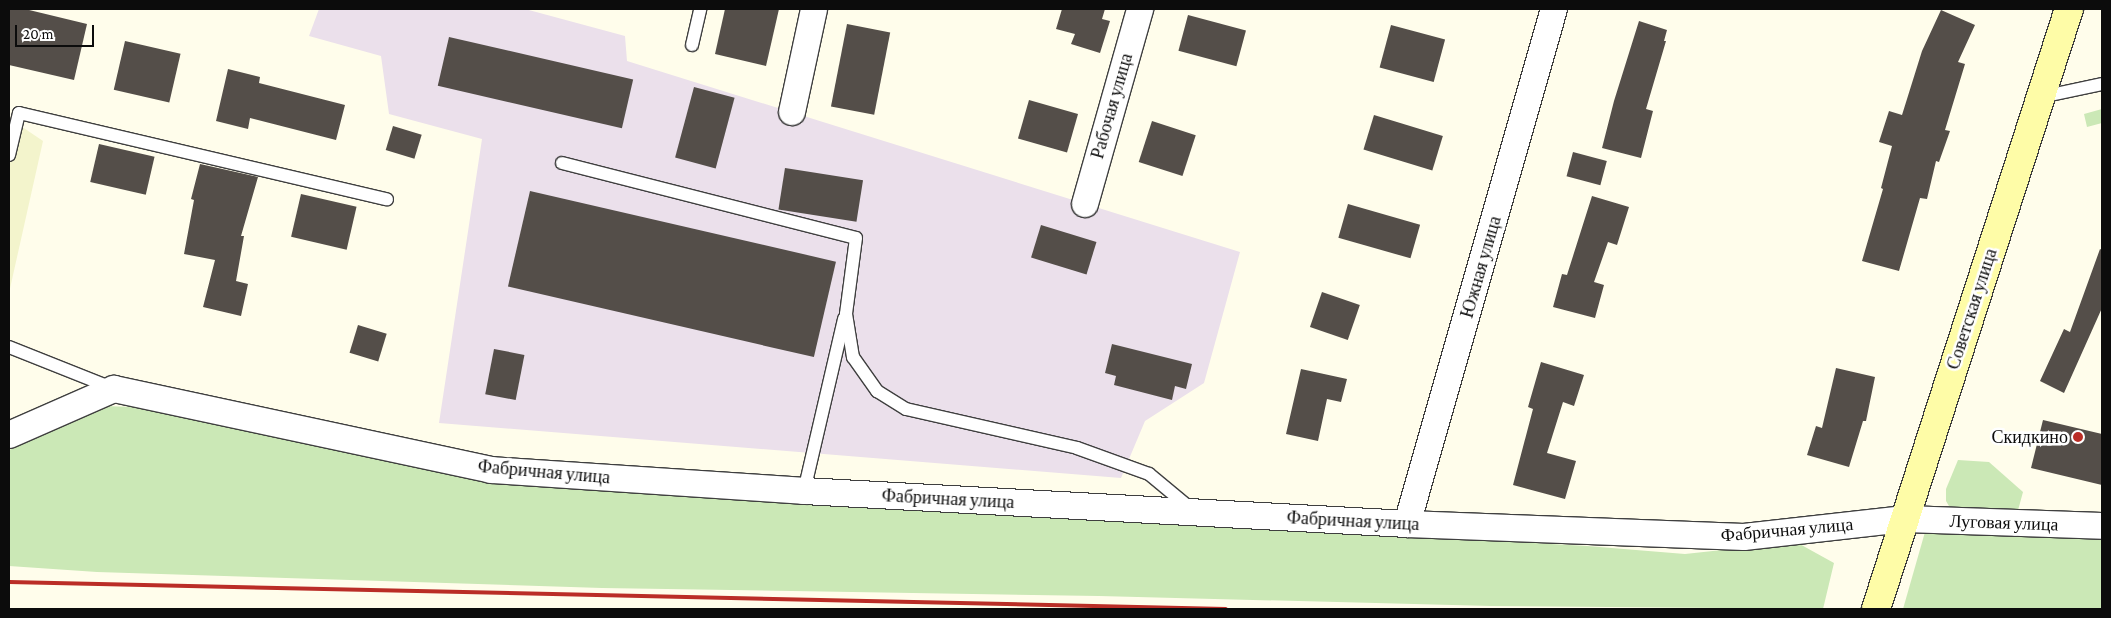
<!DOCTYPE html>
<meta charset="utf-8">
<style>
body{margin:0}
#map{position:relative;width:2111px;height:618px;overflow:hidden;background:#fffdeb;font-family:"Crimson Pro",serif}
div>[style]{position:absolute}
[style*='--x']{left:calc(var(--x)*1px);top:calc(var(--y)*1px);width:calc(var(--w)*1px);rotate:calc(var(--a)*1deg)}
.industrial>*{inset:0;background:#ebe0eb}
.farmland>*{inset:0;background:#f3f4cc}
.green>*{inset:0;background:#cbe8b6}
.building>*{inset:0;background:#544e49;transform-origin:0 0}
.roads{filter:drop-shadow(1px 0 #3f3f3f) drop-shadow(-1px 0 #3f3f3f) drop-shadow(0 1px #3f3f3f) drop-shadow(0 -1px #3f3f3f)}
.service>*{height:12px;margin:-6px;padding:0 6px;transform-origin:6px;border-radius:6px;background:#fff}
.minor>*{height:26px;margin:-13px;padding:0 13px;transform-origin:13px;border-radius:13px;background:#fff}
.secondary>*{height:28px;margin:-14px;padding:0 14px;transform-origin:14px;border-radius:14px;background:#fefca7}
.rail>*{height:4px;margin:-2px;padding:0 2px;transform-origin:2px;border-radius:2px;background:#ba2d26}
.dots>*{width:14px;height:14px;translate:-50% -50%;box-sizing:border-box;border:2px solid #fff;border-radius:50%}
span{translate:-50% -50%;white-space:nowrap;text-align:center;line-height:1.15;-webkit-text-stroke:5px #fff;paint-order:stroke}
.street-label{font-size:18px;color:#0c0c0c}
.poi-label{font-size:18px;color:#0c0c0c}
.right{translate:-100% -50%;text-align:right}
.frame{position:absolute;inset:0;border:10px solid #0c0c0c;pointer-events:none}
.scale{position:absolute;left:15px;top:25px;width:79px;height:22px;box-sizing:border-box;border:2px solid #0c0c0c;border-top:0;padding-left:6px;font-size:15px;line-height:18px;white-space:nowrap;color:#0c0c0c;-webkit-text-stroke:4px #fff;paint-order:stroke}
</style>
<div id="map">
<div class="industrial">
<i style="clip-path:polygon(319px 9px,525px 9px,625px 36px,627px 61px,1240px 252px,1204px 383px,1145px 421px,1121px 478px,439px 423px,482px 139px,389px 114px,381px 56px,309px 36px)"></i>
</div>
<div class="farmland">
<i style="clip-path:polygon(9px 118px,43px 141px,9px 293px)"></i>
</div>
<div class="green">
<i style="clip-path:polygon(2102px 109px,2102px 123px,2087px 127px,2084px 114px)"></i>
<i style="clip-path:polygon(104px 406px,133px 407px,490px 479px,1097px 519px,1587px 546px,1685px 554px,1796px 542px,1834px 563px,1823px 609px,1491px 606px,1099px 596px,602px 588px,97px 572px,9px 566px,9px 450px)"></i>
<i style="clip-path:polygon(1958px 460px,1989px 462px,2023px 492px,2017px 514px,1958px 512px,1949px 506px,1946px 501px,1946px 489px)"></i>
<i style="clip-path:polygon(1925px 532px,2102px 539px,2102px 609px,1903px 609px)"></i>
</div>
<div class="building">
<i style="clip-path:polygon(9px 9px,25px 9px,87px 24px,74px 80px,9px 65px)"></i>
<i style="clip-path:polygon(725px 9px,779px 9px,766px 66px,715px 54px)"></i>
<i style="clip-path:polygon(1062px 9px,1105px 9px,1102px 19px,1110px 21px,1100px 53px,1071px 44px,1075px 34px,1056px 29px)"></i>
<i style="clip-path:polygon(1941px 10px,1975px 25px,1958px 62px,1965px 64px,1945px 130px,1950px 131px,1939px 162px,1936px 161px,1927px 199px,1920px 198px,1899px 271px,1862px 261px,1883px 189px,1881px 188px,1892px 146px,1879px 142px,1889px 111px,1902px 115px,1922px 51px)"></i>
<i style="left:1188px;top:15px;width:60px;height:37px;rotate:15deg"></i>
<i style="clip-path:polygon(1639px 21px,1667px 30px,1664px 41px,1666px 41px,1646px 109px,1653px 111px,1641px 158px,1602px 148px,1614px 101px)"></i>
<i style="left:847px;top:24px;width:44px;height:84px;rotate:11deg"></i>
<i style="left:1391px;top:25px;width:56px;height:44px;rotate:15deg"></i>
<i style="left:449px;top:37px;width:189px;height:50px;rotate:13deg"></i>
<i style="left:125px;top:41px;width:57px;height:50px;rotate:13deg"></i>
<i style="clip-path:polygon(228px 69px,260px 77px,259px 83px,345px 105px,336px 140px,250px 118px,248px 129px,216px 121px)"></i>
<i style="left:694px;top:87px;width:42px;height:73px;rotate:15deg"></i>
<i style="left:1029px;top:100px;width:51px;height:40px;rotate:16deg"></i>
<i style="left:1374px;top:115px;width:72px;height:36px;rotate:17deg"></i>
<i style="left:1152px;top:121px;width:46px;height:43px;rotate:18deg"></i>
<i style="left:393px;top:126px;width:30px;height:25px;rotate:17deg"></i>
<i style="left:99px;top:144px;width:57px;height:39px;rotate:13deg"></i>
<i style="left:1573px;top:152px;width:35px;height:25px;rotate:15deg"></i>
<i style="clip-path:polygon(200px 164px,258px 177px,241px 236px,244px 236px,236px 281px,248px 284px,241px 316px,203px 307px,215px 260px,184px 254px,194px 200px,191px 199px)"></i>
<i style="left:785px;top:168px;width:79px;height:42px;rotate:9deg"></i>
<i style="left:530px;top:191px;width:314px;height:98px;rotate:13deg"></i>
<i style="left:301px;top:194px;width:57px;height:44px;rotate:13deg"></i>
<i style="clip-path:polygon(1592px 196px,1629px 207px,1617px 245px,1608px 242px,1594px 282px,1604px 285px,1595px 318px,1553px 307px,1562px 274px,1567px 275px)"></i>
<i style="left:1348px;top:204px;width:75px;height:35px;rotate:16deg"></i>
<i style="left:1041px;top:225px;width:58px;height:34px;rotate:17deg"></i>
<i style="clip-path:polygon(2100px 249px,2102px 250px,2102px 308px,2064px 393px,2040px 381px,2064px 329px,2070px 332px)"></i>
<i style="left:1322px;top:292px;width:40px;height:37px;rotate:19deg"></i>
<i style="left:358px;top:325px;width:30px;height:29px;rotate:17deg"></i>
<i style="clip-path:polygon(1112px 344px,1192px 364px,1186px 389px,1175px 386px,1172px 400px,1114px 385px,1116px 376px,1105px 373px)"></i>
<i style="left:494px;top:349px;width:31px;height:46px;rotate:11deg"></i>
<i style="clip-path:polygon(1541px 362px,1584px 375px,1574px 406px,1563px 402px,1547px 453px,1576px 461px,1565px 499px,1513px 485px,1533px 409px,1528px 407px)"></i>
<i style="clip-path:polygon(1836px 368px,1875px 377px,1866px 421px,1863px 421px,1849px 467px,1807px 455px,1816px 426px,1822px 428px)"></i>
<i style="clip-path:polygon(1301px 369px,1347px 379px,1341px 402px,1327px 399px,1318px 441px,1286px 434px)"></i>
<i style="clip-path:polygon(2043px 420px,2102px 434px,2102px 485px,2031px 468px)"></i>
</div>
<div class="roads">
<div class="service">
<i style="--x:692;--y:45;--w:37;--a:-77"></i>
<i style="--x:2041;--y:97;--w:62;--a:-12"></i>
<i style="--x:9;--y:155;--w:43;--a:-76.6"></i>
<i style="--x:19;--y:113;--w:378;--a:13.2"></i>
<i style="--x:562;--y:163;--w:303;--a:14.3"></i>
<i style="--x:856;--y:238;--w:77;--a:97.5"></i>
<i style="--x:846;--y:314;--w:44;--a:80.8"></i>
<i style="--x:853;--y:357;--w:42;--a:54.8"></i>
<i style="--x:877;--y:391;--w:34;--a:32"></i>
<i style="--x:906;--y:409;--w:175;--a:12.8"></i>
<i style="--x:1077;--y:448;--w:77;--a:19.9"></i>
<i style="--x:1149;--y:474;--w:53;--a:39.7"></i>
<i style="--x:9;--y:347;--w:111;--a:21.7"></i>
<i style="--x:804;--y:491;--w:177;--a:-76.9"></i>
</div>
<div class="minor">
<i style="--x:792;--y:112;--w:105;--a:-77.9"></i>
<i style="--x:1085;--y:204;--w:203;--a:-74.2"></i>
<i style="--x:9;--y:435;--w:115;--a:-23.7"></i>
<i style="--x:114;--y:389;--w:386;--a:12.1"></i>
<i style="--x:491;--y:470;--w:314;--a:3.8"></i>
<i style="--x:804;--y:491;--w:604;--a:3.13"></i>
<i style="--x:1407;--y:524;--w:337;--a:2.2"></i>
<i style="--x:1744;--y:537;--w:162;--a:-6.4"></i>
<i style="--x:1905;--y:519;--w:197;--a:2"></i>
<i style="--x:1407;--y:524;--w:536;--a:-74.07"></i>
</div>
<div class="secondary">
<i style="--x:1876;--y:609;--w:630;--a:-72.17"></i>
</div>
</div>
<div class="rail">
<i style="--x:9;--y:582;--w:1217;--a:1.27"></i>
</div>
<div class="dots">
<i style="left:2078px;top:437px;background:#ba2d26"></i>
</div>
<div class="street-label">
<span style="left:1112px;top:106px;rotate:-74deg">Рабочая улица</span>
<span style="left:1481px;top:267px;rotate:-74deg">Южная улица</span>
<span style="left:1972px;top:309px;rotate:-72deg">Советская улица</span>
<span style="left:544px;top:472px;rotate:5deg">Фабричная улица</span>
<span style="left:948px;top:499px;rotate:3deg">Фабричная улица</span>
<span style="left:1353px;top:521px;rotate:3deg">Фабричная улица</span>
<span style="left:2004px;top:523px;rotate:2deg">Луговая улица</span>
<span style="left:1787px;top:530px;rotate:-5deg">Фабричная улица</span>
</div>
<div class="poi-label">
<span class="right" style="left:2068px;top:437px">Скидкино</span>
</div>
<div class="frame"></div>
<div class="scale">20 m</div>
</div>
